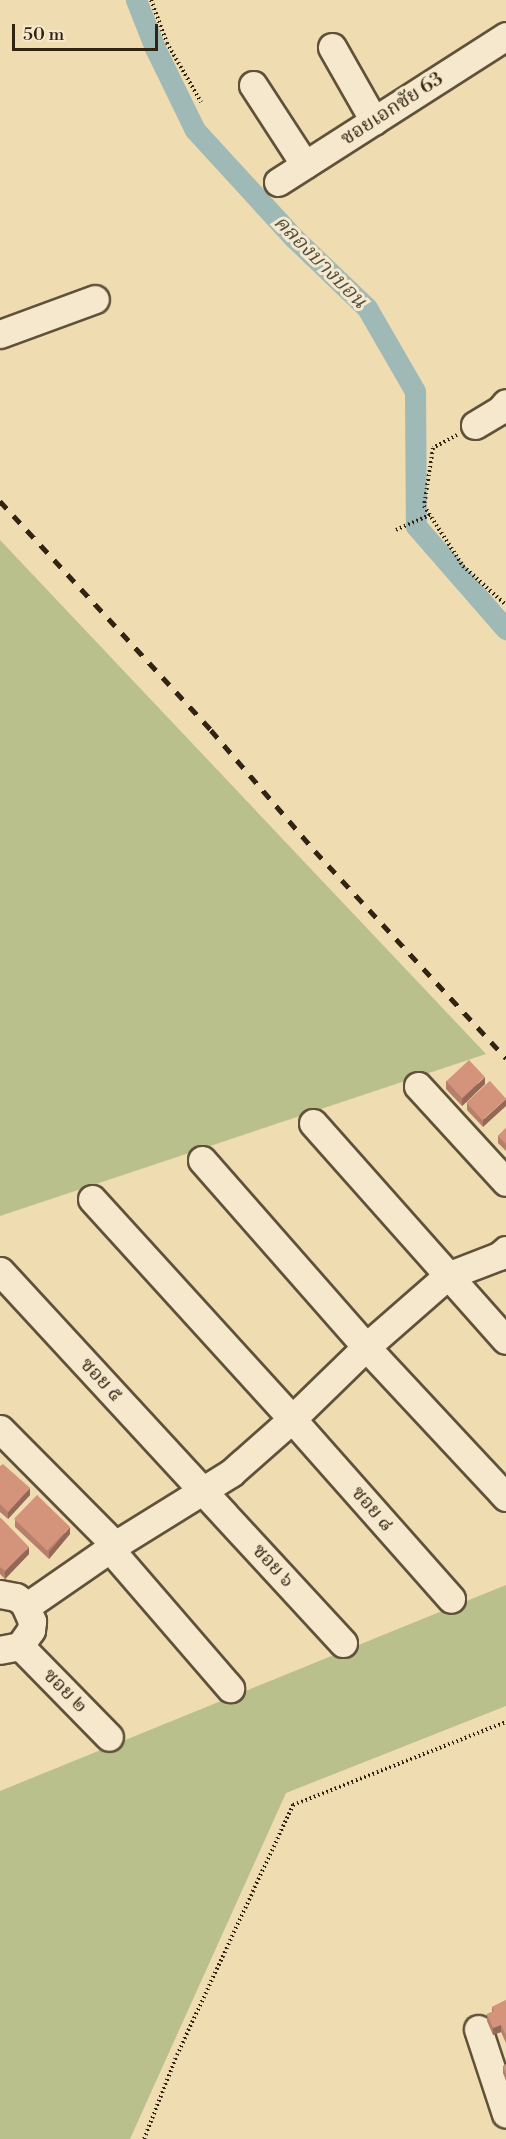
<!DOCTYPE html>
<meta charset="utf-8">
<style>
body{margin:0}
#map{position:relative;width:506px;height:2139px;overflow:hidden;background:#efdcb1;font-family:"Libre Bodoni","Noto Serif Thai",serif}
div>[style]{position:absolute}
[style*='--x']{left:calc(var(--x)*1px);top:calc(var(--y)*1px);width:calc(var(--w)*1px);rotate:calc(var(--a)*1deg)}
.green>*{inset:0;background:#bac08b}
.canal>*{height:21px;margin:-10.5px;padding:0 10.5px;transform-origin:10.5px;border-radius:10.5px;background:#9eb9b6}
.path>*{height:4px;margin-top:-2px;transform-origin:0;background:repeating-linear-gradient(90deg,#312413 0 1.5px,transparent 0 4.5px)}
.roads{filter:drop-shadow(2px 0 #60523a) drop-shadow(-2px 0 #60523a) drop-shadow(0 2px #60523a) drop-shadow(0 -2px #60523a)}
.minor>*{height:27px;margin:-13.5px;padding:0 13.5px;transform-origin:13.5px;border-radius:13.5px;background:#f5e8cc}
.rail>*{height:4.5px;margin-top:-2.25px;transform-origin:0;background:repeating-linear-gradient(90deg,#312413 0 10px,transparent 0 20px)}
.wall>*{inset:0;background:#b67f6b}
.shaded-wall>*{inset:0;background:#946857}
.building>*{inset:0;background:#d4947c;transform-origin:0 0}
span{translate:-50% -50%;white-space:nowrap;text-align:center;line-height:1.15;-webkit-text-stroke:6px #f5e8cc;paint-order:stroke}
.street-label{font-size:20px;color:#312413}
.water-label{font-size:21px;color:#525144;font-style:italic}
.scale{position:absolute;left:12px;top:24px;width:146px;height:27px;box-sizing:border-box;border:3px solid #312413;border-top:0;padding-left:8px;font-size:18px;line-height:21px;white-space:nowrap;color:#312413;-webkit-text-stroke:4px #f5e8cc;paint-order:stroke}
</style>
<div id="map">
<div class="green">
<i style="clip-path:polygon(0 540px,486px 1054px,0 1216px)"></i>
<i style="clip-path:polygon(506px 1585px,506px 1706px,286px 1793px,130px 2139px,0 2139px,0 1791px)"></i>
</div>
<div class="canal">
<i style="--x:136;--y:0;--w:52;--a:68.4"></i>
<i style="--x:155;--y:48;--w:91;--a:64"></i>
<i style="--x:195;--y:130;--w:147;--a:47.5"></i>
<i style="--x:294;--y:238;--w:101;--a:43.8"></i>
<i style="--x:367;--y:308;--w:96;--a:60"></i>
<i style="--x:415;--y:391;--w:135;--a:89.6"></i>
<i style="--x:416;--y:526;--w:137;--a:48.9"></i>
</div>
<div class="path">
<i style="--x:151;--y:0;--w:46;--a:69.6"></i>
<i style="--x:167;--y:43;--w:68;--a:60"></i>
<i style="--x:457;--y:435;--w:27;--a:152"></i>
<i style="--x:433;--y:448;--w:59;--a:98.8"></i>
<i style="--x:424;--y:506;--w:72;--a:57"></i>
<i style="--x:463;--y:566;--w:58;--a:42.2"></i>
<i style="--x:396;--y:530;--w:37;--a:-24"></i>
<i style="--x:144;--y:2139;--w:90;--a:-68.6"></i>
<i style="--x:177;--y:2055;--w:276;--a:-65.1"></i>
<i style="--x:293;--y:1805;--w:229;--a:-21.3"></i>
</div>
<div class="roads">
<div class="minor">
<i style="--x:332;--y:47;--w:85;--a:60.4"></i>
<i style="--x:253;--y:85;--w:95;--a:57"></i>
<i style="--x:278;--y:182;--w:271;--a:-32.6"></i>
<i style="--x:0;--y:334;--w:101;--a:-20.2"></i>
<i style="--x:475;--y:425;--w:29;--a:-31"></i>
<i style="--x:500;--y:410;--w:9;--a:-49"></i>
<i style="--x:418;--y:1086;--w:130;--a:47.5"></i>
<i style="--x:313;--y:1123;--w:290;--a:48.4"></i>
<i style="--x:202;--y:1160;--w:249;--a:48.7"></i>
<i style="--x:366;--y:1347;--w:205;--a:47"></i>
<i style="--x:92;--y:1199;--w:297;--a:47.7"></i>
<i style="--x:292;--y:1419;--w:240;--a:48.5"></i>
<i style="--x:0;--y:1271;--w:506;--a:47.32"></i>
<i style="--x:0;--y:1429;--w:163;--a:45.2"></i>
<i style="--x:110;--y:1549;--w:184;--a:49.2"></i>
<i style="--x:0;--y:1594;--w:16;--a:11"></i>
<i style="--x:16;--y:1597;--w:10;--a:37"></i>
<i style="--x:24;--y:1603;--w:20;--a:66"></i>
<i style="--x:32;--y:1621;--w:9;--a:96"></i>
<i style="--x:31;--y:1630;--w:19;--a:125"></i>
<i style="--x:20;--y:1646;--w:20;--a:169"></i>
<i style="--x:27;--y:1606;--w:107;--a:-34.7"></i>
<i style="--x:115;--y:1545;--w:137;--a:-31.8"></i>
<i style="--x:231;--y:1473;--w:81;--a:-41.5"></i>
<i style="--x:292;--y:1419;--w:103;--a:-44.2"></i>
<i style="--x:366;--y:1347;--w:108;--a:-41.2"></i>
<i style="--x:447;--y:1276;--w:56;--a:-21"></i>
<i style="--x:499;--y:1256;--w:9;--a:-41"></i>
<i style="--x:20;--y:1646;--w:127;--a:45.6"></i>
<i style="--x:478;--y:2029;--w:89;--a:71.8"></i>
</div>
</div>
<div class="rail">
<i style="--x:0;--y:501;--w:311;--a:47.3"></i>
<i style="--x:211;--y:730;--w:160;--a:49.3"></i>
<i style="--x:315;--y:851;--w:282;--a:47.3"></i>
</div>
<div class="wall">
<i style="clip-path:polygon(446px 1081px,485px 1084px,462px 1106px,446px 1089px)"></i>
<i style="clip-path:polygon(490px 1081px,483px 1127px,467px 1110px,467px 1103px)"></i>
<i style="clip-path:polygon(506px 1128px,506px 1151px,498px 1143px,498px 1136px)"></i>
<i style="clip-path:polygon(0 1466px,30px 1495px,8px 1519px,0 1512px)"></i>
<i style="clip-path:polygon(0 1518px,29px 1554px,5px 1579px,0 1574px)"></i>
<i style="clip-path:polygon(15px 1520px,70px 1534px,49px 1559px,15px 1527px)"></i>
<i style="clip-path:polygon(506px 2000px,506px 2043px,501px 2032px,493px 2035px,487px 2021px,487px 2014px,492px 2012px,492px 2007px)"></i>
<i style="clip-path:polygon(506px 2064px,506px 2081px,503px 2073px,503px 2066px)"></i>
</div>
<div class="shaded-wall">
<i style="clip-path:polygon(485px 1077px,485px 1084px,462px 1106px,462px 1099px)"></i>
<i style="clip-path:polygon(506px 1099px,506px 1106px,483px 1127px,483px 1120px)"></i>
<i style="clip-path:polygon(30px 1488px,30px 1495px,8px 1519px,8px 1512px)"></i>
<i style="clip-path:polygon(70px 1527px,70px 1534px,49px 1559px,49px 1552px)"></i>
<i style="clip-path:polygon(29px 1547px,29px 1554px,5px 1579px,5px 1571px)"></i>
<i style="clip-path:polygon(501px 2025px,501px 2032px,493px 2035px,493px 2028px)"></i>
</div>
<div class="building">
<i style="left:469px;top:1060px;width:23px;height:31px;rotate:47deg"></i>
<i style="left:490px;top:1081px;width:24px;height:32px;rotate:48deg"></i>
<i style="clip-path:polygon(506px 1128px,506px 1144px,498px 1136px)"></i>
<i style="clip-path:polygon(3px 1464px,30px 1488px,8px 1512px,0 1504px,0 1466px)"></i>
<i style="left:37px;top:1495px;width:46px;height:33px;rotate:44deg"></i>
<i style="clip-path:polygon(0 1518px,1px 1518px,29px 1547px,5px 1571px,0 1567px)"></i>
<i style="clip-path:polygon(506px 2000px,506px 2036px,501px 2025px,493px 2028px,487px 2014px,494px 2011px,492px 2007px)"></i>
<i style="clip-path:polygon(506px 2064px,506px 2074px,503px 2066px)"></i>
</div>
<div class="street-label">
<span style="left:392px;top:109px;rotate:-33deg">ซอยเอกชัย 63</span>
<span style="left:101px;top:1380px;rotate:47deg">ซอย ๕</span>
<span style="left:372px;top:1509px;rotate:49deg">ซอย ๘</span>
<span style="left:273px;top:1566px;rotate:47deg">ซอย ๖</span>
<span style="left:65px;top:1691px;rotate:45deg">ซอย ๒</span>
</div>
<div class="water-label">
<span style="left:320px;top:262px;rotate:45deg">คลองบางบอน</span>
</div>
<div class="scale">50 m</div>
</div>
